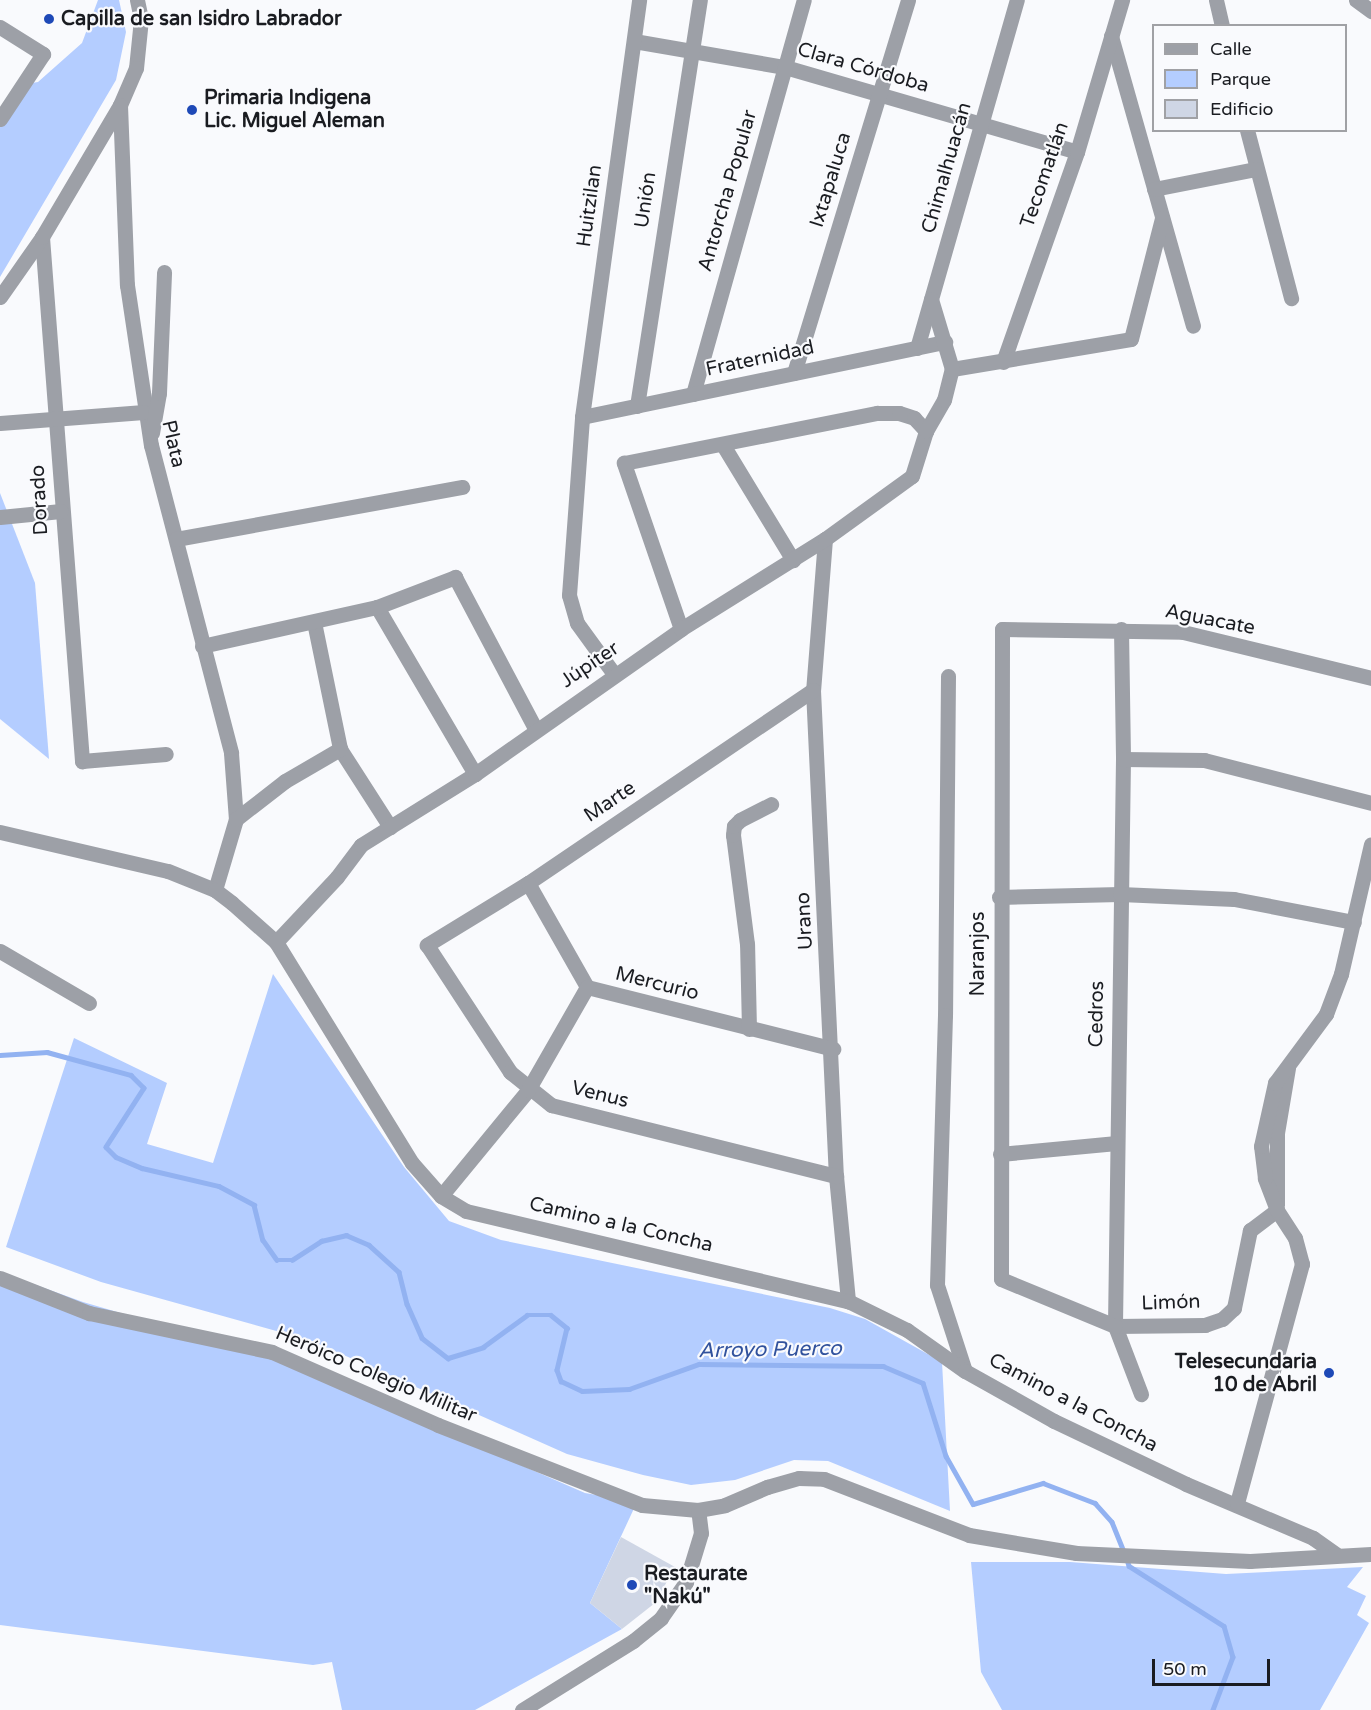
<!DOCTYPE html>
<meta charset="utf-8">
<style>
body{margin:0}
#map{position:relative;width:1371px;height:1710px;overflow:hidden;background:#f9fafd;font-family:"Varela Round",sans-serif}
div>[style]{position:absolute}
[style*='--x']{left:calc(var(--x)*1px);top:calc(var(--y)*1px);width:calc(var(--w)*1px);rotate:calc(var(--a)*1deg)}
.green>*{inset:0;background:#b4cdff}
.stream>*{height:4.5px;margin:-2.25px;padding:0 2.25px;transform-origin:2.25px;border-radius:2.25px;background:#92b2f1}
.building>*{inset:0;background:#cfd6e5}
.minor>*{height:15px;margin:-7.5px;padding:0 7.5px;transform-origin:7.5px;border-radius:7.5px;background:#9da0a7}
.tertiary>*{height:15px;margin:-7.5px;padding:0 7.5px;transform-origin:7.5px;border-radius:7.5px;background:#9da0a7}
.dots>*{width:16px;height:16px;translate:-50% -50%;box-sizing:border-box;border:3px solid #f9fafd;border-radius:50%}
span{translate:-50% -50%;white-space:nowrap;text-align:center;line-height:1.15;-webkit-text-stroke:4.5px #f9fafd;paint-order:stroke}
.poi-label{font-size:20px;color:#1a1c21;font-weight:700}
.left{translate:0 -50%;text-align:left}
.right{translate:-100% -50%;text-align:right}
.street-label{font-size:20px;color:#1a1c21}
.water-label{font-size:21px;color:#31529d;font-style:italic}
.legend{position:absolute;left:1152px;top:24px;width:195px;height:108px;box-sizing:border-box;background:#f9fafd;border:2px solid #a0a1a5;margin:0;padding:8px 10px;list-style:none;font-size:18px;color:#1a1c21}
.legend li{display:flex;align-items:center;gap:12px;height:30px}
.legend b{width:30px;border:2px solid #a0a1a5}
.scale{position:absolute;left:1152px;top:1659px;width:118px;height:27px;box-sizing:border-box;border:3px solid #1a1c21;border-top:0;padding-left:8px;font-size:18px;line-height:21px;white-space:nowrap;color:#1a1c21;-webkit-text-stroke:4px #f9fafd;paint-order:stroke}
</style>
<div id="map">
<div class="green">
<i style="clip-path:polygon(98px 0,119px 0,126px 32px,116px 80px,0 277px,0 124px,26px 84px,38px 82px,82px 43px)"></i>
<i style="clip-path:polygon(0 493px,35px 583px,49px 759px,0 719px)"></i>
<i style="clip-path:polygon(273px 974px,404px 1167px,449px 1221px,501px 1240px,830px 1308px,865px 1319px,942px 1362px,950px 1511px,828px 1461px,794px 1460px,735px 1480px,691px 1485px,643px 1475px,567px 1454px,312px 1341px,101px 1282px,6px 1247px,74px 1038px,167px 1083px,147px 1144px,213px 1163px)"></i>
<i style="clip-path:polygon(0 1272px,83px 1302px,275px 1358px,585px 1493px,637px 1502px,590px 1603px,622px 1629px,475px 1710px,342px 1710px,332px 1662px,313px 1665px,0 1625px)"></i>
<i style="clip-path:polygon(971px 1562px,1070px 1562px,1226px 1574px,1363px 1567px,1347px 1587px,1366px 1596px,1357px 1615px,1369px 1623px,1320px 1710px,1002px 1710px,981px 1672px)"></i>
</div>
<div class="stream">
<i style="--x:0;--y:1055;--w:47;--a:-3.7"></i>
<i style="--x:47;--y:1052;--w:87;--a:15.3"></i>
<i style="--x:131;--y:1075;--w:18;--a:45"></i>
<i style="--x:144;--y:1088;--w:70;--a:122.8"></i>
<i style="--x:106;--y:1147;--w:14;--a:45"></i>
<i style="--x:116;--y:1157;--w:28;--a:23"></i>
<i style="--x:142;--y:1168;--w:79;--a:13.2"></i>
<i style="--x:219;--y:1186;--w:40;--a:28"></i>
<i style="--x:254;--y:1205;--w:36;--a:76"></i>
<i style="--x:263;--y:1240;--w:24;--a:55"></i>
<i style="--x:277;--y:1260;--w:15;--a:0"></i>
<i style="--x:292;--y:1260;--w:35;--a:-33"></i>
<i style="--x:321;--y:1241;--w:26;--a:-13"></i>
<i style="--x:346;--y:1235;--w:25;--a:23"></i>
<i style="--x:369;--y:1245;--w:40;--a:42"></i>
<i style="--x:399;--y:1272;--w:33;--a:76"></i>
<i style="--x:407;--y:1304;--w:37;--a:66"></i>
<i style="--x:422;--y:1338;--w:33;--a:38"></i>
<i style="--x:448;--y:1358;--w:37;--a:-17"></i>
<i style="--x:483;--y:1347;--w:54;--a:-36"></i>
<i style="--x:527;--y:1315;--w:24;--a:0"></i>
<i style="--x:551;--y:1315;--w:21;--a:39"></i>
<i style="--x:567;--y:1328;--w:43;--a:103.4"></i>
<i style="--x:557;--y:1370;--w:12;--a:70"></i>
<i style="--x:561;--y:1381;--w:23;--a:25"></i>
<i style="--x:582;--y:1391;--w:47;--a:-2.4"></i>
<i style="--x:629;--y:1389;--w:74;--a:-19.7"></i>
<i style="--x:699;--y:1364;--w:184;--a:0.6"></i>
<i style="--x:883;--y:1366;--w:43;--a:23"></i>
<i style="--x:923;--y:1383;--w:77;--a:72.5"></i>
<i style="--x:946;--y:1456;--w:55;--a:60.6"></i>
<i style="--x:973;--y:1504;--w:73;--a:-16.7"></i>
<i style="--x:1043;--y:1483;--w:56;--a:21"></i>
<i style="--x:1095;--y:1503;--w:25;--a:48"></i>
<i style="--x:1112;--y:1522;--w:32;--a:68"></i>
<i style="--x:1127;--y:1559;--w:7;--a:74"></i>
<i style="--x:1129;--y:1566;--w:112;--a:32.3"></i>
<i style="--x:1224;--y:1626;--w:32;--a:74"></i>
<i style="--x:1233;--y:1657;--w:57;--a:110.7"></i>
</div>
<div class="building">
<i style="clip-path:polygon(621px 1537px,675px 1567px,655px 1603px,622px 1629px,590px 1603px)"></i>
</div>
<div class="minor">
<i style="--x:137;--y:0;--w:19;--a:78"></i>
<i style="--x:141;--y:19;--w:49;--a:95.8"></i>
<i style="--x:136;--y:68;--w:40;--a:113.4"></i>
<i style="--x:120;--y:105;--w:180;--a:87.8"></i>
<i style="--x:127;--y:285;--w:162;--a:81.5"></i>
<i style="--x:151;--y:445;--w:318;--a:75.4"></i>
<i style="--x:231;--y:753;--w:66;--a:85.7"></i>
<i style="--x:236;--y:819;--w:74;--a:106.5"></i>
<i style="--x:1216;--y:0;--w:27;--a:77"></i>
<i style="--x:1356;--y:0;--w:19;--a:36"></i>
<i style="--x:0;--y:27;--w:51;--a:32.1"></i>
<i style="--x:43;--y:54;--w:78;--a:123.5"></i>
<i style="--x:1111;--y:36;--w:301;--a:74.2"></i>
<i style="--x:634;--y:41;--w:153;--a:9.8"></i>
<i style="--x:785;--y:67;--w:304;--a:16.2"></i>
<i style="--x:1247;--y:130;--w:174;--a:75.3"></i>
<i style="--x:1154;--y:189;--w:104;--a:-11.1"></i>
<i style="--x:42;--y:237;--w:526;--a:85.63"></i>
<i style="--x:82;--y:761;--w:84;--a:-4.8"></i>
<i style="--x:0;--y:297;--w:73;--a:-55"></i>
<i style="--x:42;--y:237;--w:153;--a:-59.4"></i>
<i style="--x:917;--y:348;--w:362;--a:-74"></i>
<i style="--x:1003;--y:362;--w:223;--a:-70.6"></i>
<i style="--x:1077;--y:152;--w:159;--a:-73.5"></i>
<i style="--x:952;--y:369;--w:181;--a:-9.5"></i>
<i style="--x:1131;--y:339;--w:125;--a:-75.6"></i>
<i style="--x:794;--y:373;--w:390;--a:-73"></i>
<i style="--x:693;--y:394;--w:409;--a:-74.3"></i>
<i style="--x:637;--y:406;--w:411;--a:-81.2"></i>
<i style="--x:582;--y:417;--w:371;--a:-11.7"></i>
<i style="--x:0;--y:423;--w:144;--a:-4.4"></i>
<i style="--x:152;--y:433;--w:41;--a:-80.1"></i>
<i style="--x:159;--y:393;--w:121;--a:-87.6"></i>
<i style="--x:723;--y:445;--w:135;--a:58.7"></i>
<i style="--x:0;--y:517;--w:61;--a:-5.6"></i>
<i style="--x:176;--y:539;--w:291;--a:-10.3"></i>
<i style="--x:825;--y:539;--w:151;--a:94.5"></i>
<i style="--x:813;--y:690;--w:487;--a:87.3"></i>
<i style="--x:836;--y:1176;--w:126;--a:84.5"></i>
<i style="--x:377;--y:607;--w:194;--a:59.6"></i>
<i style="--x:314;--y:622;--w:130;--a:78.4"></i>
<i style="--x:340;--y:749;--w:93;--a:57.3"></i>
<i style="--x:681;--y:629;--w:176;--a:-109"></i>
<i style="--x:624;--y:463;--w:258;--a:-11.2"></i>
<i style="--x:877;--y:413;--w:22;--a:0"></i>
<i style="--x:899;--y:413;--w:16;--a:18"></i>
<i style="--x:914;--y:418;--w:18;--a:47"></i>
<i style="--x:1121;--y:629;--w:130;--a:89.1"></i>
<i style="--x:1123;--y:759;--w:567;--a:90.81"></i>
<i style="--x:1115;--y:1326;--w:73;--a:69.1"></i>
<i style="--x:202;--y:646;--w:179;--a:-12.6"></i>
<i style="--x:377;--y:607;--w:84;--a:-21"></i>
<i style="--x:455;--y:577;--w:171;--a:62.1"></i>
<i style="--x:614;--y:674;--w:63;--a:-126"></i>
<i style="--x:577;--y:623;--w:29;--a:-106"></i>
<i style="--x:569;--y:595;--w:178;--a:-85.8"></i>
<i style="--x:582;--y:417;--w:421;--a:-82.2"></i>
<i style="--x:948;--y:676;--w:339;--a:90.5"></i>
<i style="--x:945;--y:1015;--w:270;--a:91.7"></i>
<i style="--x:937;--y:1285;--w:90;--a:72"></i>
<i style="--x:813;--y:690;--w:344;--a:145.9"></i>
<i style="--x:528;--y:883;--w:119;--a:148.5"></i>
<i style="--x:427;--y:945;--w:152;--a:56.8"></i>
<i style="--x:510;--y:1072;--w:53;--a:38.8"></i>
<i style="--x:551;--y:1105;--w:294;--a:14"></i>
<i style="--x:1123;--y:759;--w:81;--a:0.7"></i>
<i style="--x:1204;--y:760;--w:172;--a:14.4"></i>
<i style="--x:236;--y:819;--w:62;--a:-37.8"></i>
<i style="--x:285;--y:781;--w:64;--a:-30.2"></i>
<i style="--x:0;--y:832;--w:172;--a:13.1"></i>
<i style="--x:168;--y:871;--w:51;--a:22"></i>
<i style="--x:215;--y:890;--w:21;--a:37"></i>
<i style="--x:232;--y:903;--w:59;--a:41.6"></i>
<i style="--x:276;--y:942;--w:259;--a:58.4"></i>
<i style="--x:412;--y:1163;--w:44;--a:48.7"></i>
<i style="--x:441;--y:1196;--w:29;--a:31"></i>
<i style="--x:466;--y:1211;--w:392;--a:13.3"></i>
<i style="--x:848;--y:1301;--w:66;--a:26.2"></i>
<i style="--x:907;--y:1330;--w:71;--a:35.3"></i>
<i style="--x:965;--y:1371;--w:102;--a:29.3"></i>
<i style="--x:1054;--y:1421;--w:146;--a:25.5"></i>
<i style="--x:1186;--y:1484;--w:138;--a:23"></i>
<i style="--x:1313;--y:1538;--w:28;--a:35"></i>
<i style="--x:528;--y:883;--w:120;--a:60.4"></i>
<i style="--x:587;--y:987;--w:254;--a:14.1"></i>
<i style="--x:999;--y:897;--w:121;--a:-1.4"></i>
<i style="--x:1120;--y:894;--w:114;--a:2.5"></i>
<i style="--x:1234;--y:899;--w:122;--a:10.9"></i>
<i style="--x:276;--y:942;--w:89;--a:-46.8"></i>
<i style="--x:337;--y:877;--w:40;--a:-53"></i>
<i style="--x:361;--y:845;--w:134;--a:-31.9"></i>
<i style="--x:475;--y:774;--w:252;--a:-35.1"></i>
<i style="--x:681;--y:629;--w:170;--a:-32"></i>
<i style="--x:825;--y:539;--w:107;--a:-35.9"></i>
<i style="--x:912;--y:476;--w:47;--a:-72.7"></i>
<i style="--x:926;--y:431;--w:36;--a:-60"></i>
<i style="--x:944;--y:400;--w:32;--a:-76"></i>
<i style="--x:952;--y:369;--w:73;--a:-106.7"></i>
<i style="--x:0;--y:951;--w:103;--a:30.3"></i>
<i style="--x:749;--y:1029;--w:85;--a:-91.3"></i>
<i style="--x:747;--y:944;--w:110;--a:-97.3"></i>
<i style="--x:733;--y:835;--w:9;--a:-84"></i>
<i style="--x:734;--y:826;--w:8;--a:-45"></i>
<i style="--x:740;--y:820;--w:35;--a:-27"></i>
<i style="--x:1000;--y:1154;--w:117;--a:-5.4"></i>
<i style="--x:441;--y:1196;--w:137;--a:-50.6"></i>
<i style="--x:528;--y:1090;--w:119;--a:-60.2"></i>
<i style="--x:1277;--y:1205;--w:72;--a:-90"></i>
<i style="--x:1277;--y:1133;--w:66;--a:-80.4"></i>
<i style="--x:1277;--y:1210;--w:34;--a:143"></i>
<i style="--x:1250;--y:1230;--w:80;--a:101.6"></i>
<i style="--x:1234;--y:1308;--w:16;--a:137"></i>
<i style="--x:1222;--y:1319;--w:18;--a:161"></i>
<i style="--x:1205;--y:1325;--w:90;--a:179.4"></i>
<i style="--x:1115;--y:1326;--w:123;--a:-157.6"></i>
<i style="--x:1001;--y:1279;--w:650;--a:-89.91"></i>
<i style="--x:1002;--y:629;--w:181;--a:0.9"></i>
<i style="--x:1183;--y:632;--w:194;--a:13.7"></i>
<i style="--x:1237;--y:1503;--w:248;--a:-74.8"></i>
<i style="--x:1302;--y:1264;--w:27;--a:-105"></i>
<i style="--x:1295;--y:1238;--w:33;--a:-123"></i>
<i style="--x:1277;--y:1210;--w:34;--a:-111"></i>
<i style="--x:1265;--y:1178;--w:32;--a:-97"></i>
<i style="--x:1261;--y:1146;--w:65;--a:-77.5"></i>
<i style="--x:1275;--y:1083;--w:86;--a:-53.5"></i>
<i style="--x:1326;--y:1014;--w:43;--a:-69.4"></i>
<i style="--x:1341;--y:974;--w:133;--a:-77"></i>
<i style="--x:522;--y:1710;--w:131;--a:-31.9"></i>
<i style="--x:633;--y:1641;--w:36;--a:-39"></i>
<i style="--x:661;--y:1618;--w:44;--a:-55.2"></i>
<i style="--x:686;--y:1582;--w:51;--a:-73"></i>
<i style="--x:701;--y:1533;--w:23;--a:-97"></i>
</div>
<div class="tertiary">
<i style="--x:0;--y:1278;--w:96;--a:21.5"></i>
<i style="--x:89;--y:1313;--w:187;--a:12"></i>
<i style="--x:272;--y:1352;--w:181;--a:23.7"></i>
<i style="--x:438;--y:1425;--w:219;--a:21.4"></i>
<i style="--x:642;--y:1505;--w:56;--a:5.1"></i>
<i style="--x:698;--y:1510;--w:27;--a:-10"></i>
<i style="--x:725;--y:1505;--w:46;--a:-23.2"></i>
<i style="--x:767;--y:1487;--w:33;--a:-16"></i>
<i style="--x:799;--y:1478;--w:25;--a:2"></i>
<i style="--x:824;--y:1479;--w:155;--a:21.1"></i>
<i style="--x:969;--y:1535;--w:109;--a:9.5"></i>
<i style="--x:1076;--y:1553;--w:174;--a:2.6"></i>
<i style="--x:1250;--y:1561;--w:121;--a:-3.3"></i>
</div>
<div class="dots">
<i style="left:49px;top:19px;background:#1e49b7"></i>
<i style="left:192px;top:110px;background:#1e49b7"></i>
<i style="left:1329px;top:1373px;background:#1e49b7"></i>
<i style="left:632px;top:1585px;background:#1e49b7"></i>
</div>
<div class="poi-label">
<span class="left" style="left:61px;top:19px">Capilla de san Isidro Labrador</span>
<span class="left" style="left:204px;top:110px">Primaria Indigena<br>Lic. Miguel Aleman</span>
<span class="right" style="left:1317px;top:1374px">Telesecundaria<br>10 de Abril</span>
<span class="left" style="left:644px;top:1586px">Restaurate<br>"Nakú"</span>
</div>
<div class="street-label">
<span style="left:863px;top:68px;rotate:16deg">Clara Córdoba</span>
<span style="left:947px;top:168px;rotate:-74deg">Chimalhuacán</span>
<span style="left:1045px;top:175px;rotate:-71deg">Tecomatlán</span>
<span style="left:831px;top:180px;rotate:-73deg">Ixtapaluca</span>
<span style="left:728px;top:191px;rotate:-74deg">Antorcha Popular</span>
<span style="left:646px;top:200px;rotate:-82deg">Unión</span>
<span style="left:590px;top:206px;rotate:-82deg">Huitzilan</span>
<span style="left:760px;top:359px;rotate:-12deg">Fraternidad</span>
<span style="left:173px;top:444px;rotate:77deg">Plata</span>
<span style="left:40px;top:500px;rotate:-93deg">Dorado</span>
<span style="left:1210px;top:620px;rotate:11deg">Aguacate</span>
<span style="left:590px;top:665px;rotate:-34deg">Júpiter</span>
<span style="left:610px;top:802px;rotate:-34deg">Marte</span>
<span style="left:805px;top:921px;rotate:-93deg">Urano</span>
<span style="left:978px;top:954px;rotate:-90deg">Naranjos</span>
<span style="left:657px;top:984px;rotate:14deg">Mercurio</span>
<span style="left:1097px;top:1014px;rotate:-89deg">Cedros</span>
<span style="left:600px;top:1095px;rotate:14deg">Venus</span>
<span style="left:621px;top:1225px;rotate:13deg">Camino a la Concha</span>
<span style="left:1171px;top:1303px;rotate:-2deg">Limón</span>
<span style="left:376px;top:1375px;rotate:23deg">Heróico Colegio Militar</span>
<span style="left:1073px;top:1403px;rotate:28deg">Camino a la Concha</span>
</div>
<div class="water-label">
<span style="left:770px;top:1350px;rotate:-1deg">Arroyo Puerco</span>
</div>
<ul class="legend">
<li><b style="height:8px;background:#9da0a7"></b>Calle</li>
<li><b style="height:16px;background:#b4cdff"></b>Parque</li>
<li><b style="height:16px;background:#cfd6e5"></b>Edificio</li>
</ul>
<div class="scale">50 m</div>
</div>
